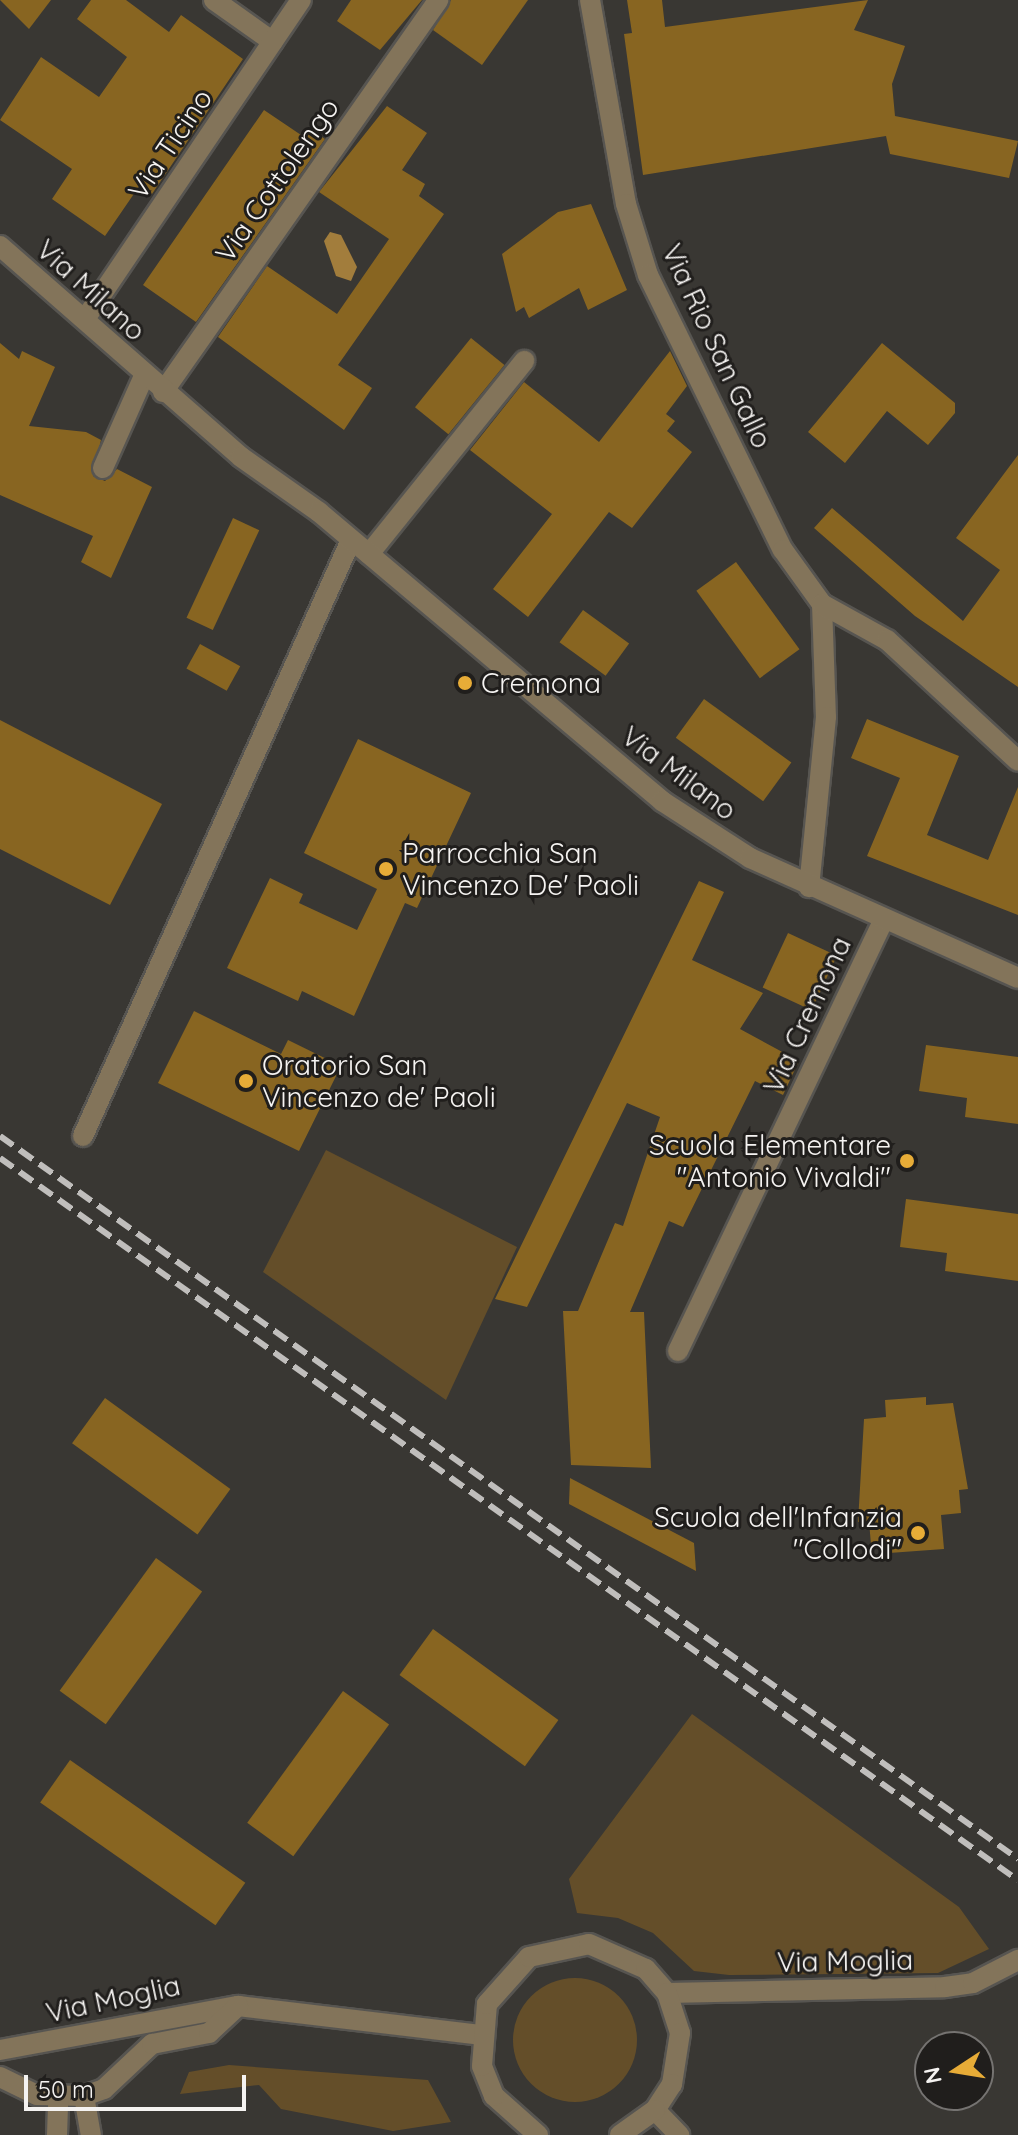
<!DOCTYPE html>
<style>
body{margin:0}
#map{position:relative;width:1018px;height:2135px;overflow:hidden;background:#393733;font-family:Quicksand,sans-serif}
div>[style]{position:absolute}
[style*='--x']{left:calc(var(--x)*1px);top:calc(var(--y)*1px);width:calc(var(--w)*1px);rotate:calc(var(--a)*1deg)}
.green>*{inset:0;background:#644e29}
.round{border-radius:50%}
.water>*{inset:0;background:#a27d3c}
.building>*{inset:0;background:#886521;transform-origin:0 0}
.roads{filter:drop-shadow(2px 0 #575551) drop-shadow(-2px 0 #575551) drop-shadow(0 2px #575551) drop-shadow(0 -2px #575551)}
.minor>*{height:20px;margin:-10px;padding:0 10px;transform-origin:10px;border-radius:10px;background:#83745a}
.tertiary>*{height:20px;margin:-10px;padding:0 10px;transform-origin:10px;border-radius:10px;background:#83745a}
.rail>*{height:6px;margin-top:-3px;transform-origin:0;background:repeating-linear-gradient(90deg,#c0bebc 0 16px,transparent 0 24px)}
.dots>*{width:22px;height:22px;translate:-50% -50%;box-sizing:border-box;border:4px solid #201e1c;border-radius:50%}
span{translate:-50% -50%;white-space:nowrap;text-align:center;line-height:1.15;-webkit-text-stroke:6px #201e1c;paint-order:stroke}
.street-label{font-size:28px;color:#f5f3f1}
.poi-label{font-size:28px;color:#f5f3f1}
.left{translate:0 -50%;text-align:left}
.right{translate:-100% -50%;text-align:right}
.north{position:absolute;left:914px;top:2031px;width:80px;height:80px;box-sizing:border-box;background:#201e1c;border:2px solid #757371;border-radius:50%;rotate:258deg;font-size:22px;font-weight:700;line-height:32px;text-align:center;color:#f5f3f1}
.north::after{content:'';display:block;margin:auto;width:28px;height:36px;background:#e7ac37;clip-path:polygon(50% 0,100% 100%,50% 72%,0 100%)}
.scale{position:absolute;left:24px;top:2075px;width:222px;height:36px;box-sizing:border-box;border:4px solid #f5f3f1;border-top:0;padding-left:10px;font-size:24px;line-height:28px;white-space:nowrap;color:#f5f3f1;-webkit-text-stroke:6px #201e1c;paint-order:stroke}
</style>
<div id="map">
<div class="green">
<i style="clip-path:polygon(326px 1150px,517px 1247px,446px 1400px,263px 1272px)"></i>
<i style="clip-path:polygon(692px 1714px,959px 1907px,989px 1949px,938px 1973px,729px 1975px,694px 1971px,653px 1933px,618px 1918px,577px 1913px,569px 1879px)"></i>
<i class="round" style="left:513px;top:1978px;width:124px;height:124px"></i>
<i style="clip-path:polygon(229px 2065px,428px 2080px,451px 2122px,393px 2131px,281px 2109px,259px 2085px,180px 2094px,189px 2072px)"></i>
</div>
<div class="water">
<i style="clip-path:polygon(330px 232px,341px 235px,357px 267px,351px 281px,336px 276px,324px 241px)"></i>
</div>
<div class="building">
<i style="clip-path:polygon(0 0,51px 0,29px 29px)"></i>
<i style="clip-path:polygon(91px 0,126px 0,169px 32px,181px 15px,243px 59px,152px 194px,140px 185px,105px 236px,52px 199px,72px 169px,0 120px,41px 57px,99px 97px,127px 57px,77px 19px)"></i>
<i style="clip-path:polygon(351px 0,422px 0,380px 50px,337px 21px)"></i>
<i style="clip-path:polygon(451px 0,528px 0,482px 65px,433px 30px)"></i>
<i style="clip-path:polygon(627px 0,662px 0,665px 27px,868px 0,854px 30px,905px 46px,892px 84px,895px 116px,1018px 141px,1009px 178px,890px 154px,886px 136px,643px 175px,624px 34px,632px 33px)"></i>
<i style="clip-path:polygon(387px 106px,427px 133px,402px 170px,425px 184px,419px 196px,444px 214px,338px 365px,372px 388px,344px 430px,218px 337px,267px 266px,337px 314px,389px 239px,319px 192px)"></i>
<i style="clip-path:polygon(264px 110px,304px 137px,310px 129px,325px 139px,196px 322px,143px 285px)"></i>
<i style="clip-path:polygon(591px 204px,627px 290px,588px 310px,579px 288px,529px 318px,524px 307px,516px 312px,502px 254px,558px 212px)"></i>
<i style="left:471px;top:338px;width:43px;height:89px;rotate:39deg"></i>
<i style="clip-path:polygon(0 343px,19px 359px,22px 351px,55px 367px,29px 426px,86px 432px,101px 440px,93px 476px,105px 481px,117px 469px,152px 487px,111px 578px,81px 562px,93px 536px,0 495px)"></i>
<i style="clip-path:polygon(882px 343px,955px 403px,955px 413px,928px 445px,887px 411px,845px 463px,808px 432px)"></i>
<i style="clip-path:polygon(670px 351px,687px 386px,666px 414px,675px 421px,667px 431px,692px 452px,632px 528px,609px 512px,528px 617px,493px 589px,552px 514px,470px 450px,524px 382px,599px 442px)"></i>
<i style="clip-path:polygon(1018px 455px,1018px 687px,915px 616px,814px 528px,832px 508px,963px 621px,1000px 570px,956px 538px)"></i>
<i style="left:233px;top:518px;width:29px;height:110px;rotate:25deg"></i>
<i style="left:736px;top:562px;width:108px;height:49px;rotate:54deg"></i>
<i style="left:583px;top:610px;width:57px;height:40px;rotate:36deg"></i>
<i style="left:200px;top:644px;width:46px;height:28px;rotate:29deg"></i>
<i style="left:704px;top:699px;width:108px;height:48px;rotate:36deg"></i>
<i style="clip-path:polygon(867px 719px,959px 756px,927px 835px,988px 860px,1018px 787px,1018px 915px,867px 856px,900px 778px,851px 758px)"></i>
<i style="clip-path:polygon(0 720px,162px 804px,110px 905px,0 849px)"></i>
<i style="clip-path:polygon(358px 739px,471px 793px,417px 908px,405px 903px,354px 1016px,302px 991px,298px 1001px,227px 968px,270px 878px,303px 894px,299px 903px,357px 930px,377px 889px,304px 853px)"></i>
<i style="clip-path:polygon(699px 881px,724px 892px,692px 960px,763px 993px,740px 1029px,799px 1061px,783px 1095px,755px 1081px,683px 1227px,669px 1221px,630px 1312px,644px 1312px,651px 1468px,571px 1465px,563px 1311px,578px 1311px,615px 1223px,623px 1226px,660px 1117px,627px 1103px,527px 1307px,495px 1299px)"></i>
<i style="left:788px;top:933px;width:54px;height:60px;rotate:25deg"></i>
<i style="clip-path:polygon(194px 1011px,281px 1054px,288px 1040px,341px 1066px,299px 1151px,158px 1083px)"></i>
<i style="clip-path:polygon(926px 1045px,1018px 1057px,1018px 1124px,965px 1117px,967px 1098px,919px 1091px)"></i>
<i style="clip-path:polygon(906px 1199px,1018px 1214px,1018px 1281px,945px 1271px,947px 1253px,900px 1247px)"></i>
<i style="clip-path:polygon(926px 1397px,926px 1405px,953px 1403px,968px 1489px,959px 1490px,961px 1513px,941px 1515px,944px 1549px,889px 1553px,888px 1544px,871px 1545px,869px 1521px,858px 1522px,864px 1419px,886px 1417px,885px 1400px)"></i>
<i style="left:105px;top:1398px;width:155px;height:56px;rotate:36deg"></i>
<i style="clip-path:polygon(570px 1478px,694px 1543px,696px 1571px,569px 1504px)"></i>
<i style="left:156px;top:1558px;width:57px;height:164px;rotate:36deg"></i>
<i style="left:433px;top:1629px;width:155px;height:57px;rotate:36deg"></i>
<i style="left:343px;top:1691px;width:57px;height:163px;rotate:36deg"></i>
<i style="left:70px;top:1760px;width:214px;height:52px;rotate:35deg"></i>
</div>
<div class="roads">
<div class="minor">
<i style="--x:214;--y:0;--w:72;--a:35.4"></i>
<i style="--x:590;--y:0;--w:207;--a:80"></i>
<i style="--x:626;--y:204;--w:74;--a:72.8"></i>
<i style="--x:648;--y:275;--w:306;--a:63.9"></i>
<i style="--x:783;--y:550;--w:67;--a:54.2"></i>
<i style="--x:822;--y:604;--w:113;--a:88"></i>
<i style="--x:826;--y:717;--w:171;--a:95.7"></i>
<i style="--x:85;--y:319;--w:385;--a:-55.9"></i>
<i style="--x:163;--y:392;--w:479;--a:-54.9"></i>
<i style="--x:103;--y:468;--w:101;--a:-66"></i>
<i style="--x:369;--y:554;--w:248;--a:-51.2"></i>
<i style="--x:822;--y:604;--w:74;--a:29"></i>
<i style="--x:887;--y:640;--w:178;--a:42.7"></i>
<i style="--x:83;--y:1136;--w:653;--a:-65.79"></i>
<i style="--x:678;--y:1351;--w:478;--a:-64.5"></i>
<i style="--x:667;--y:1993;--w:278;--a:-1.2"></i>
<i style="--x:945;--y:1987;--w:28;--a:-8"></i>
<i style="--x:973;--y:1983;--w:51;--a:-27.1"></i>
<i style="--x:0;--y:2050;--w:242;--a:-10.5"></i>
<i style="--x:238;--y:2006;--w:244;--a:6.8"></i>
<i style="--x:0;--y:2077;--w:41;--a:25.9"></i>
<i style="--x:37;--y:2095;--w:47;--a:1.2"></i>
<i style="--x:84;--y:2096;--w:21;--a:-19"></i>
<i style="--x:104;--y:2089;--w:66;--a:-43.2"></i>
<i style="--x:152;--y:2044;--w:58;--a:-10.9"></i>
<i style="--x:209;--y:2033;--w:40;--a:-43"></i>
<i style="--x:84;--y:2096;--w:40;--a:80"></i>
<i style="--x:655;--y:2110;--w:35;--a:46"></i>
<i style="--x:57;--y:2135;--w:37;--a:-88"></i>
<i style="--x:538;--y:2135;--w:59;--a:-138.4"></i>
<i style="--x:494;--y:2096;--w:32;--a:-112"></i>
<i style="--x:482;--y:2066;--w:62;--a:-85.4"></i>
<i style="--x:487;--y:2004;--w:63;--a:-48.2"></i>
<i style="--x:529;--y:1957;--w:61;--a:-12.2"></i>
<i style="--x:589;--y:1944;--w:62;--a:23.7"></i>
<i style="--x:646;--y:1969;--w:32;--a:49"></i>
<i style="--x:667;--y:1993;--w:42;--a:72"></i>
<i style="--x:680;--y:2033;--w:52;--a:98.9"></i>
<i style="--x:672;--y:2084;--w:31;--a:123"></i>
<i style="--x:655;--y:2110;--w:43;--a:144.5"></i>
</div>
<div class="tertiary">
<i style="--x:0;--y:246;--w:320;--a:41.2"></i>
<i style="--x:241;--y:457;--w:95;--a:35.2"></i>
<i style="--x:319;--y:512;--w:449;--a:40.1"></i>
<i style="--x:662;--y:801;--w:105;--a:32.9"></i>
<i style="--x:750;--y:858;--w:294;--a:24.1"></i>
</div>
</div>
<div class="rail">
<i style="--x:0;--y:1136;--w:1249;--a:35.38"></i>
<i style="--x:0;--y:1158;--w:1248;--a:35.35"></i>
</div>
<div class="dots">
<i style="left:465px;top:683px;background:#e7ac37"></i>
<i style="left:386px;top:869px;background:#e7ac37"></i>
<i style="left:246px;top:1081px;background:#e7ac37"></i>
<i style="left:907px;top:1161px;background:#e7ac37"></i>
<i style="left:918px;top:1533px;background:#e7ac37"></i>
</div>
<div class="street-label">
<span style="left:170px;top:144px;rotate:-56deg">Via Ticino</span>
<span style="left:277px;top:180px;rotate:-55deg">Via Cottolengo</span>
<span style="left:91px;top:290px;rotate:42deg">Via Milano</span>
<span style="left:717px;top:346px;rotate:65deg">Via Rio San Gallo</span>
<span style="left:679px;top:773px;rotate:37deg">Via Milano</span>
<span style="left:807px;top:1015px;rotate:-65deg">Via Cremona</span>
<span style="left:845px;top:1961px;rotate:-1deg">Via Moglia</span>
<span style="left:113px;top:1999px;rotate:-12deg">Via Moglia</span>
</div>
<div class="poi-label">
<span class="left" style="left:481px;top:683px">Cremona</span>
<span class="left" style="left:402px;top:869px">Parrocchia San<br>Vincenzo De' Paoli</span>
<span class="left" style="left:262px;top:1081px">Oratorio San<br>Vincenzo de' Paoli</span>
<span class="right" style="left:891px;top:1161px">Scuola Elementare<br>"Antonio Vivaldi"</span>
<span class="right" style="left:902px;top:1533px">Scuola dell'Infanzia<br>"Collodi"</span>
</div>
<div class="north">N</div>
<div class="scale">50 m</div>
</div>
